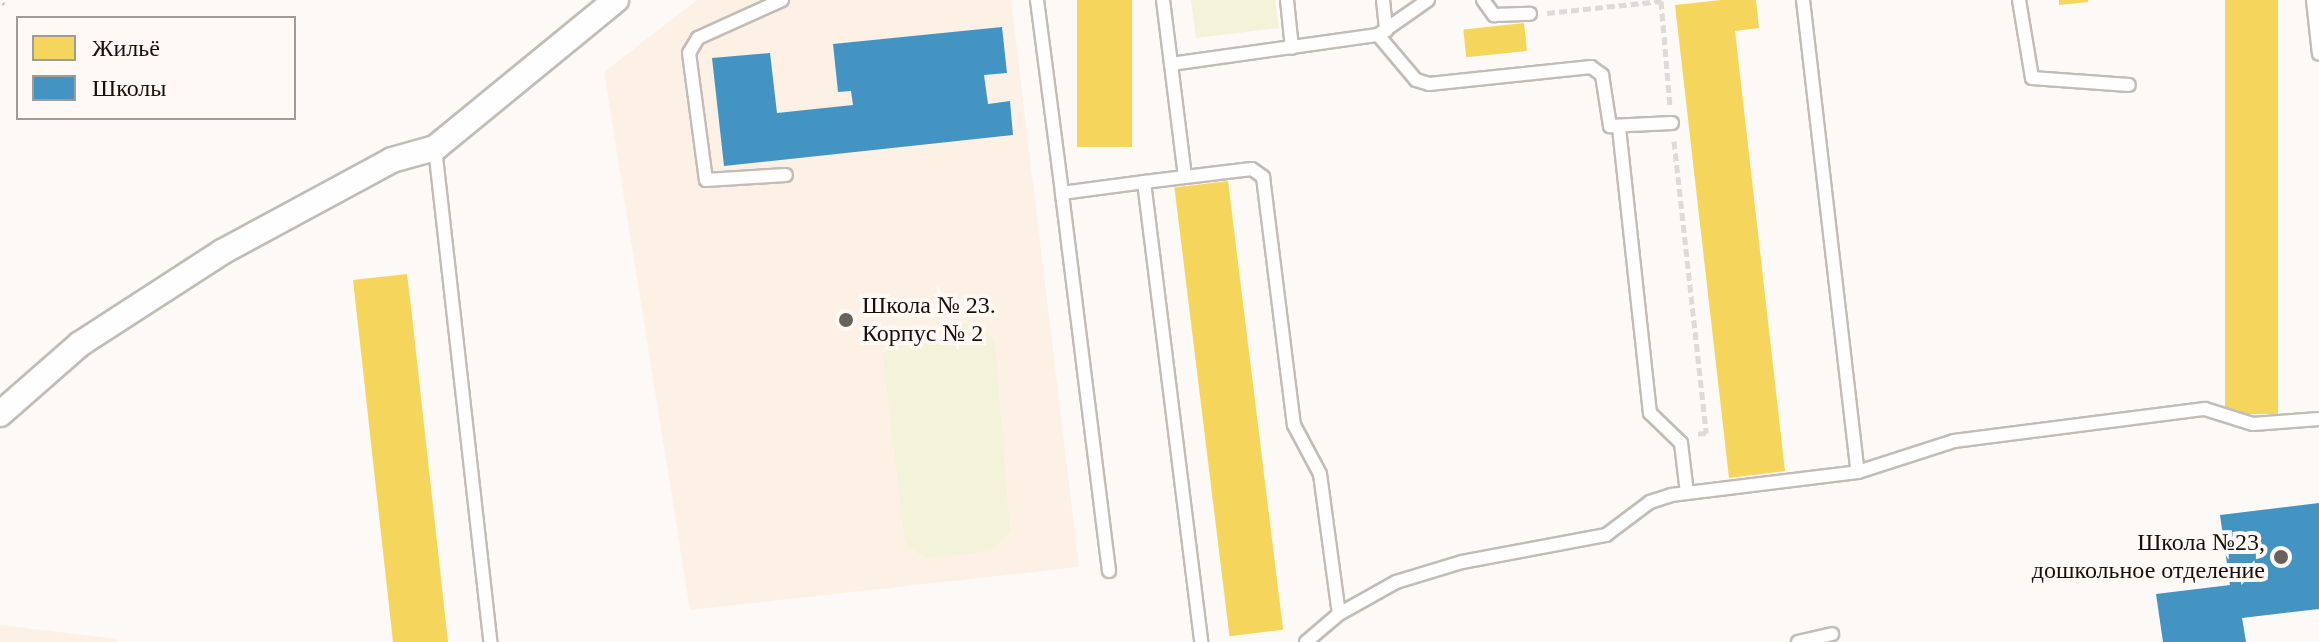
<!DOCTYPE html>
<meta charset="utf-8">
<style>
body{margin:0}
#map{position:relative;width:2319px;height:642px;overflow:hidden;background:#fcf9f6;font-family:Georgia,serif}
div>[style]{position:absolute}
[style*='--x']{left:calc(var(--x)*1px);top:calc(var(--y)*1px);width:calc(var(--w)*1px);rotate:calc(var(--a)*1deg)}
.built>*{inset:0;background:#fdf1e6}
.green>*{inset:0;background:#f2f3d8}
.homes>*{inset:0;background:#f6d55c;transform-origin:0 0}
.schools>*{inset:0;background:#4393c3}
.path>*{height:5px;margin-top:-2.5px;transform-origin:0;background:repeating-linear-gradient(90deg,#dcdada 0 8px,transparent 0 12px)}
.roads{filter:drop-shadow(2px 0 #c2bcb7) drop-shadow(-2px 0 #c2bcb7) drop-shadow(0 2px #c2bcb7) drop-shadow(0 -2px #c2bcb7)}
.lane>*{height:12px;margin:-6px;padding:0 6px;transform-origin:6px;border-radius:6px;background:#fffefe}
.street>*{height:24px;margin:-12px;padding:0 12px;transform-origin:12px;border-radius:12px;background:#fffefe}
.rail>*{height:9px;margin-top:-4.5px;transform-origin:0;background:repeating-linear-gradient(90deg,#fef9f4 0 18px,#c1c1c0 0 36px);box-sizing:border-box;border-block:2px solid #c1c1c0}
.dots>*{width:22px;height:22px;translate:-50% -50%;box-sizing:border-box;border:4px solid #fef9f4;border-radius:50%}
span{translate:-50% -50%;white-space:nowrap;text-align:center;line-height:1.15;-webkit-text-stroke:8px #fef9f4;paint-order:stroke}
.poi-label{font-size:24px;color:#181008}
.left{translate:0 -50%;text-align:left}
.right{translate:-100% -50%;text-align:right}
.legend{position:absolute;left:16px;top:16px;width:280px;height:104px;box-sizing:border-box;background:#fef9f4;border:2px solid #a29c96;margin:0;padding:10px 14px;list-style:none;font-size:24px;color:#181008}
.legend li{display:flex;align-items:center;gap:16px;height:40px}
.legend b{width:40px;border:2px solid #a29c96}
</style>
<div id="map">
<div class="built">
<i style="clip-path:polygon(697px 0,1011px 0,1079px 567px,690px 610px,604px 72px)"></i>
<i style="clip-path:polygon(0 625px,118px 639px,118px 642px,0 642px)"></i>
</div>
<div class="green">
<i style="clip-path:polygon(1191px 0,1275px 0,1279px 28px,1196px 38px)"></i>
<i style="clip-path:polygon(968px 323px,989px 334px,995px 344px,1010px 532px,990px 551px,926px 558px,908px 547px,904px 535px,883px 356px,891px 337px,904px 331px)"></i>
</div>
<div class="homes">
<i style="left:1077px;top:0;width:55px;height:147px"></i>
<i style="clip-path:polygon(1721px 0,1756px 0,1759px 28px,1735px 31px,1785px 471px,1729px 478px,1675px 5px)"></i>
<i style="clip-path:polygon(2059px 0,2088px 0,2088px 2px,2059px 5px)"></i>
<i style="left:2225px;top:0;width:53px;height:414px"></i>
<i style="left:1524px;top:23px;width:28px;height:61px;rotate:84deg"></i>
<i style="left:1228px;top:181px;width:452px;height:54px;rotate:83deg"></i>
<i style="clip-path:polygon(407px 274px,411px 307px,448px 642px,393px 642px,353px 280px)"></i>
</div>
<div class="schools">
<i style="clip-path:polygon(1002px 27px,1007px 73px,984px 75px,988px 104px,1010px 101px,1013px 135px,724px 166px,712px 58px,770px 53px,777px 113px,853px 105px,851px 91px,838px 92px,833px 44px)"></i>
<i style="clip-path:polygon(2319px 503px,2319px 609px,2242px 618px,2246px 642px,2163px 642px,2156px 594px,2230px 585px,2220px 515px)"></i>
</div>
<div class="path">
<i style="--x:1547;--y:13;--w:115;--a:-6"></i>
<i style="--x:1661;--y:1;--w:106;--a:85.1"></i>
<i style="--x:1674;--y:141;--w:294;--a:83.7"></i>
<i style="--x:1706;--y:433;--w:12;--a:175"></i>
</div>
<div class="roads">
<div class="lane">
<i style="--x:782;--y:0;--w:92;--a:155.7"></i>
<i style="--x:698;--y:38;--w:17;--a:121"></i>
<i style="--x:689;--y:53;--w:128;--a:82.4"></i>
<i style="--x:706;--y:180;--w:80;--a:-3.6"></i>
<i style="--x:1037;--y:0;--w:195;--a:82.6"></i>
<i style="--x:1163;--y:0;--w:178;--a:82.9"></i>
<i style="--x:1185;--y:177;--w:41;--a:173"></i>
<i style="--x:1144;--y:182;--w:464;--a:82.9"></i>
<i style="--x:1287;--y:0;--w:48;--a:84.1"></i>
<i style="--x:1383;--y:0;--w:31;--a:84"></i>
<i style="--x:1483;--y:0;--w:19;--a:54"></i>
<i style="--x:1494;--y:15;--w:36;--a:-2"></i>
<i style="--x:1803;--y:0;--w:475;--a:83.4"></i>
<i style="--x:2019;--y:0;--w:79;--a:80.5"></i>
<i style="--x:2032;--y:78;--w:97;--a:4.1"></i>
<i style="--x:2313;--y:0;--w:54;--a:83.7"></i>
<i style="--x:1378;--y:35;--w:59;--a:49.8"></i>
<i style="--x:1416;--y:80;--w:14;--a:17"></i>
<i style="--x:1429;--y:84;--w:163;--a:-6"></i>
<i style="--x:1591;--y:67;--w:14;--a:36"></i>
<i style="--x:1602;--y:75;--w:52;--a:81.1"></i>
<i style="--x:1610;--y:126;--w:62;--a:-2.8"></i>
<i style="--x:1171;--y:64;--w:209;--a:-8"></i>
<i style="--x:1378;--y:35;--w:61;--a:-35"></i>
<i style="--x:1619;--y:128;--w:287;--a:83.8"></i>
<i style="--x:1650;--y:413;--w:43;--a:44.1"></i>
<i style="--x:1681;--y:443;--w:50;--a:83.2"></i>
<i style="--x:435;--y:148;--w:497;--a:83.6"></i>
<i style="--x:1185;--y:177;--w:67;--a:-6.8"></i>
<i style="--x:1252;--y:169;--w:14;--a:36"></i>
<i style="--x:1263;--y:177;--w:250;--a:82.9"></i>
<i style="--x:1294;--y:425;--w:55;--a:62"></i>
<i style="--x:1320;--y:474;--w:141;--a:82.3"></i>
<i style="--x:1109;--y:571;--w:381;--a:-97.1"></i>
<i style="--x:1062;--y:193;--w:83;--a:-7.6"></i>
<i style="--x:1306;--y:642;--w:43;--a:-40.3"></i>
<i style="--x:1339;--y:614;--w:65;--a:-29.3"></i>
<i style="--x:1396;--y:582;--w:69;--a:-16.9"></i>
<i style="--x:1462;--y:562;--w:147;--a:-10.6"></i>
<i style="--x:1606;--y:535;--w:55;--a:-36.9"></i>
<i style="--x:1650;--y:502;--w:22;--a:-18"></i>
<i style="--x:1671;--y:495;--w:188;--a:-7"></i>
<i style="--x:1858;--y:472;--w:101;--a:-17.9"></i>
<i style="--x:1954;--y:441;--w:253;--a:-7.3"></i>
<i style="--x:2205;--y:409;--w:50;--a:17.4"></i>
<i style="--x:2253;--y:424;--w:66;--a:-4.3"></i>
<i style="--x:1798;--y:642;--w:35;--a:-13"></i>
</div>
<div class="street">
<i style="--x:0;--y:414;--w:106;--a:-41.2"></i>
<i style="--x:80;--y:344;--w:169;--a:-32.9"></i>
<i style="--x:222;--y:252;--w:193;--a:-28.4"></i>
<i style="--x:392;--y:160;--w:45;--a:-15.6"></i>
<i style="--x:435;--y:148;--w:234;--a:-39.3"></i>
</div>
</div>
<div class="rail">
<i style="--x:0;--y:2;--w:3;--a:-45"></i>
</div>
<div class="dots">
<i style="left:846px;top:320px;background:#68625b"></i>
<i style="left:2281px;top:557px;background:#68625b"></i>
</div>
<div class="poi-label">
<span class="left" style="left:862px;top:320px">Школа № 23.<br>Корпус № 2</span>
<span class="right" style="left:2265px;top:557px">Школа №23,<br>дошкольное отделение</span>
</div>
<ul class="legend">
<li><b style="height:22px;background:#f6d55c"></b>Жильё</li>
<li><b style="height:22px;background:#4393c3"></b>Школы</li>
</ul>
</div>
